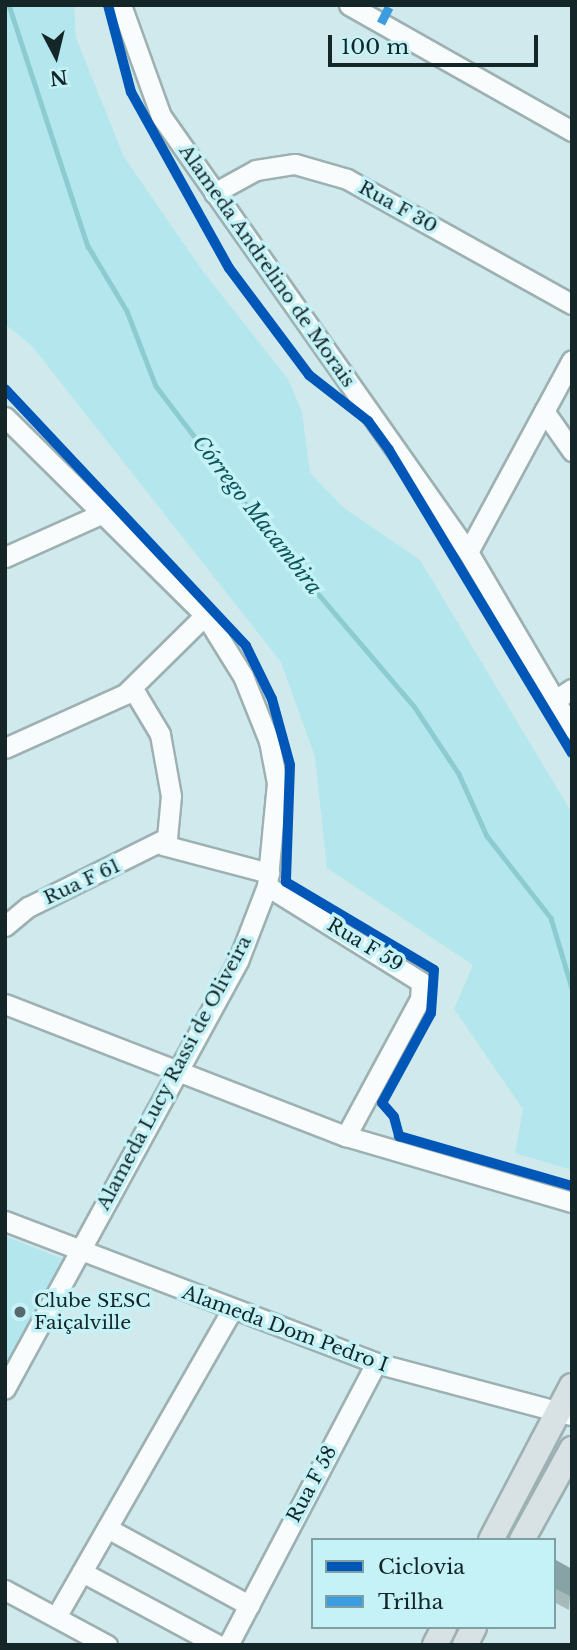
<!DOCTYPE html>
<meta charset="utf-8">
<style>
body{margin:0}
#map{position:relative;width:577px;height:1650px;overflow:hidden;background:#d0e9ec;font-family:"Libre Baskerville",serif}
div>[style]{position:absolute}
[style*='--x']{left:calc(var(--x)*1px);top:calc(var(--y)*1px);width:calc(var(--w)*1px);rotate:calc(var(--a)*1deg)}
.green>*{inset:0;background:#b3e7ed}
.shadow>*{inset:0;background:#0003}
.stream>*{height:4.5px;margin:-2.25px;padding:0 2.25px;transform-origin:2.25px;border-radius:2.25px;background:#8cccd1}
.building>*{inset:0;background:#87a3a6}
.roads{filter:drop-shadow(2px 0 #9db0b2) drop-shadow(-2px 0 #9db0b2) drop-shadow(0 2px #9db0b2) drop-shadow(0 -2px #9db0b2)}
.minor>*{height:19px;margin:-9.5px;padding:0 9.5px;transform-origin:9.5px;border-radius:9.5px;background:#f8fcfc}
.major>*{height:24px;margin:-12px;padding:0 12px;transform-origin:12px;border-radius:12px;background:#d8e2e4}
.quiet>*{height:9px;margin-top:-4.5px;transform-origin:0;background:repeating-linear-gradient(90deg,#3b9ce0 0 18px,transparent 0 27px)}
.cycleway>*{height:10px;margin:-5px;padding:0 5px;transform-origin:5px;border-radius:5px;background:#0057b8}
.dots>*{width:19px;height:19px;translate:-50% -50%;box-sizing:border-box;border:4px solid #c5f2f7;border-radius:50%}
span{translate:-50% -50%;white-space:nowrap;text-align:center;line-height:1.15;-webkit-text-stroke:7px #c5f2f7;paint-order:stroke}
.street-label{font-size:19px;color:#142628}
.poi-label{font-size:19px;color:#142628}
.left{translate:0 -50%;text-align:left}
.water-label{font-size:21px;color:#0c545a;font-style:italic}
.frame{position:absolute;inset:0;border:7px solid #142628;pointer-events:none}
.legend{position:absolute;left:311px;top:1538px;width:245px;height:91px;box-sizing:border-box;background:#c5f2f7;border:2px solid #7ea0a4;margin:0;padding:9px 12px;list-style:none;font-size:21px;color:#142628}
.legend li{display:flex;align-items:center;gap:14px;height:35px}
.legend b{width:35px;border:2px solid #7ea0a4}
.north{position:absolute;left:21px;top:21px;width:70px;height:70px;-webkit-text-stroke:5px #c5f2f7;paint-order:stroke;rotate:173deg;font-size:19px;font-weight:700;line-height:28px;text-align:center;color:#142628}
.north::after{content:'';display:block;margin:auto;width:24px;height:32px;background:#142628;clip-path:polygon(50% 0,100% 100%,50% 72%,0 100%)}
.scale{position:absolute;left:328px;top:35px;width:210px;height:32px;box-sizing:border-box;border:4px solid #142628;border-top:0;padding-left:9px;font-size:21px;line-height:24px;white-space:nowrap;color:#142628;-webkit-text-stroke:5px #c5f2f7;paint-order:stroke}
</style>
<div id="map">
<div class="green">
<i style="clip-path:polygon(5px 5px,74px 5px,76px 38px,124px 157px,202px 270px,288px 379px,302px 412px,310px 473px,344px 508px,420px 560px,572px 813px,572px 1170px,515px 1153px,523px 1109px,454px 1009px,473px 965px,327px 868px,315px 757px,281px 662px,32px 346px,5px 324px)"></i>
<i style="clip-path:polygon(5px 1236px,63px 1259px,5px 1366px)"></i>
</div>
<div class="shadow">
<i style="clip-path:polygon(554px 1561px,572px 1571px,569px 1610px,554px 1602px)"></i>
</div>
<div class="stream">
<i style="--x:9;--y:5;--w:254;--a:71.9"></i>
<i style="--x:88;--y:246;--w:76;--a:59"></i>
<i style="--x:127;--y:311;--w:80;--a:68.9"></i>
<i style="--x:156;--y:386;--w:206;--a:52.7"></i>
<i style="--x:281;--y:550;--w:205;--a:49.6"></i>
<i style="--x:414;--y:706;--w:82;--a:56.5"></i>
<i style="--x:459;--y:774;--w:68;--a:65.7"></i>
<i style="--x:487;--y:836;--w:104;--a:52"></i>
<i style="--x:551;--y:918;--w:73;--a:73.3"></i>
</div>
<div class="building">
<i style="clip-path:polygon(554px 1559px,572px 1569px,572px 1597px,554px 1588px)"></i>
</div>
<div class="roads">
<div class="minor">
<i style="--x:121;--y:5;--w:118;--a:70.2"></i>
<i style="--x:161;--y:116;--w:533;--a:54.85"></i>
<i style="--x:468;--y:552;--w:205;--a:59.6"></i>
<i style="--x:349;--y:5;--w:256;--a:29.5"></i>
<i style="--x:214;--y:193;--w:48;--a:-28.7"></i>
<i style="--x:256;--y:170;--w:39;--a:-9"></i>
<i style="--x:295;--y:164;--w:54;--a:16.1"></i>
<i style="--x:347;--y:179;--w:257;--a:29.1"></i>
<i style="--x:544;--y:411;--w:49;--a:55"></i>
<i style="--x:5;--y:417;--w:281;--a:44.7"></i>
<i style="--x:205;--y:615;--w:72;--a:58.1"></i>
<i style="--x:243;--y:676;--w:70;--a:68.2"></i>
<i style="--x:269;--y:741;--w:43;--a:79.2"></i>
<i style="--x:277;--y:783;--w:103;--a:95.5"></i>
<i style="--x:267;--y:886;--w:80;--a:111.1"></i>
<i style="--x:238;--y:961;--w:487;--a:118.6"></i>
<i style="--x:468;--y:552;--w:218;--a:-61.6"></i>
<i style="--x:5;--y:557;--w:103;--a:-24.1"></i>
<i style="--x:554;--y:701;--w:22;--a:-34"></i>
<i style="--x:5;--y:748;--w:132;--a:-24.2"></i>
<i style="--x:125;--y:694;--w:112;--a:-44.6"></i>
<i style="--x:163;--y:845;--w:110;--a:14.8"></i>
<i style="--x:267;--y:886;--w:181;--a:31.9"></i>
<i style="--x:421;--y:982;--w:17;--a:93"></i>
<i style="--x:420;--y:999;--w:156;--a:118.4"></i>
<i style="--x:5;--y:926;--w:30;--a:-40"></i>
<i style="--x:28;--y:907;--w:155;--a:-26.4"></i>
<i style="--x:167;--y:838;--w:42;--a:-84.6"></i>
<i style="--x:171;--y:796;--w:63;--a:-100.1"></i>
<i style="--x:160;--y:734;--w:52;--a:-121"></i>
<i style="--x:5;--y:1004;--w:366;--a:21.2"></i>
<i style="--x:346;--y:1136;--w:235;--a:16.3"></i>
<i style="--x:5;--y:1221;--w:397;--a:20.9"></i>
<i style="--x:376;--y:1363;--w:203;--a:14.9"></i>
<i style="--x:107;--y:1528;--w:162;--a:28.5"></i>
<i style="--x:82;--y:1572;--w:154;--a:28.2"></i>
<i style="--x:5;--y:1590;--w:116;--a:28.3"></i>
<i style="--x:56;--y:1617;--w:352;--a:-60.2"></i>
<i style="--x:228;--y:1645;--w:318;--a:-62.3"></i>
</div>
<div class="major">
<i style="--x:491;--y:1540;--w:174;--a:-62.3"></i>
<i style="--x:522;--y:1540;--w:104;--a:-61.2"></i>
<i style="--x:435;--y:1645;--w:20;--a:-63"></i>
<i style="--x:465;--y:1645;--w:20;--a:-63"></i>
</div>
</div>
<div class="quiet">
<i style="--x:381;--y:23;--w:20;--a:-63"></i>
</div>
<div class="cycleway">
<i style="--x:108;--y:5;--w:90;--a:75.2"></i>
<i style="--x:131;--y:92;--w:201;--a:60.9"></i>
<i style="--x:229;--y:268;--w:134;--a:53.2"></i>
<i style="--x:309;--y:375;--w:75;--a:37.9"></i>
<i style="--x:368;--y:421;--w:36;--a:54"></i>
<i style="--x:389;--y:450;--w:354;--a:58.9"></i>
<i style="--x:5;--y:389;--w:352;--a:46.8"></i>
<i style="--x:246;--y:646;--w:59;--a:63.9"></i>
<i style="--x:272;--y:699;--w:68;--a:74.7"></i>
<i style="--x:290;--y:765;--w:117;--a:92"></i>
<i style="--x:286;--y:882;--w:172;--a:30.7"></i>
<i style="--x:434;--y:970;--w:43;--a:94"></i>
<i style="--x:431;--y:1013;--w:102;--a:118.6"></i>
<i style="--x:382;--y:1103;--w:18;--a:49"></i>
<i style="--x:394;--y:1117;--w:20;--a:75"></i>
<i style="--x:399;--y:1136;--w:180;--a:16.1"></i>
</div>
<div class="dots">
<i style="left:20px;top:1312px;background:#566a6d"></i>
</div>
<div class="street-label">
<span style="left:398px;top:207px;rotate:29deg">Rua F 30</span>
<span style="left:267px;top:266px;rotate:55deg">Alameda Andrelino de Morais</span>
<span style="left:82px;top:882px;rotate:-25deg">Rua F 61</span>
<span style="left:365px;top:945px;rotate:31deg">Rua F 59</span>
<span style="left:174px;top:1073px;rotate:-62deg">Alameda Lucy Rassi de Oliveira</span>
<span style="left:285px;top:1329px;rotate:20deg">Alameda Dom Pedro I</span>
<span style="left:312px;top:1484px;rotate:-62deg">Rua F 58</span>
</div>
<div class="poi-label">
<span class="left" style="left:34px;top:1312px">Clube SESC<br>Faiçalville</span>
</div>
<div class="water-label">
<span style="left:257px;top:515px;rotate:52deg">Córrego Macambira</span>
</div>
<div class="frame"></div>
<ul class="legend">
<li><b style="height:9px;background:#0057b8"></b>Ciclovia</li>
<li><b style="height:9px;background:#3b9ce0"></b>Trilha</li>
</ul>
<div class="north">N</div>
<div class="scale">100 m</div>
</div>
